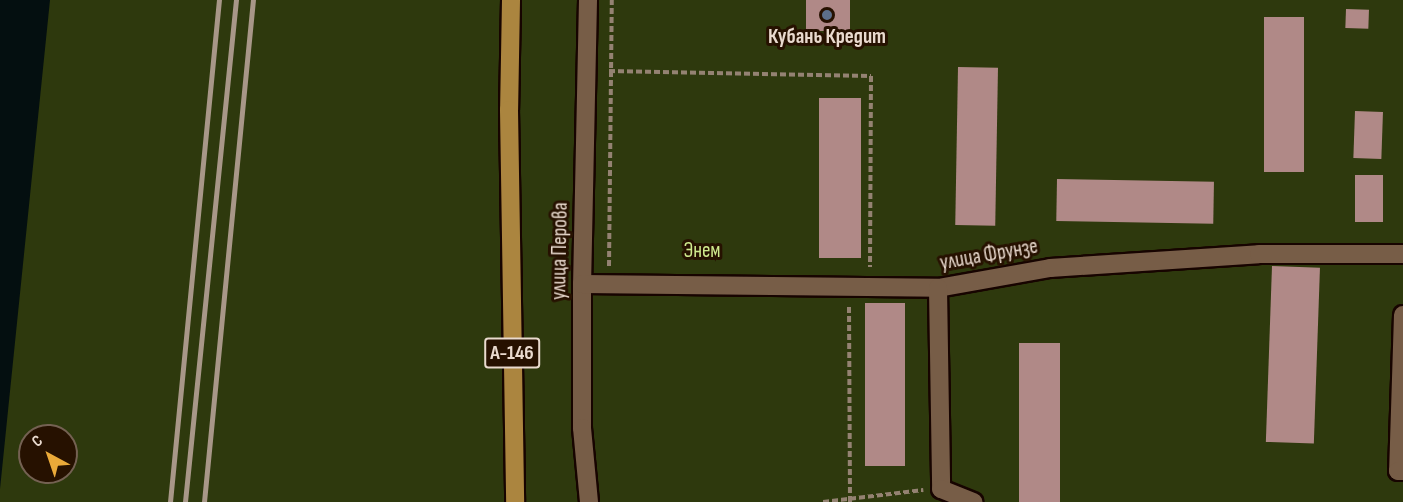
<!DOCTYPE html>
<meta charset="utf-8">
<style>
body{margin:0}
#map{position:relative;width:1403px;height:502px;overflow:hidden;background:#301a05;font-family:"Sofia Sans Condensed",sans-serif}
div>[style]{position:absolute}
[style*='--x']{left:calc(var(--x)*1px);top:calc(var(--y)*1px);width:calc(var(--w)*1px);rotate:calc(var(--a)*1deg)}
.green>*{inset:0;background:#2e390d}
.water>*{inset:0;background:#040f10}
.building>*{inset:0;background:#b08987;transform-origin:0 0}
.path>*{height:4px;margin-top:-2px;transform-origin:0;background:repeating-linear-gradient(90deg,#948272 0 6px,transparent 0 9px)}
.roads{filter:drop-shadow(2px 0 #170400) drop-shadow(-2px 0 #170400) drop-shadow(0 2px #170400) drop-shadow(0 -2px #170400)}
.minor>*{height:18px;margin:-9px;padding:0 9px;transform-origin:9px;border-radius:9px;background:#775d47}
.highway>*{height:18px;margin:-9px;padding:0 9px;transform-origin:9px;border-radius:9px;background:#ab853f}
.rail>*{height:4.5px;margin:-2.25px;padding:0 2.25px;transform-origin:2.25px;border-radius:2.25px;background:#a89788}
.dots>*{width:16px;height:16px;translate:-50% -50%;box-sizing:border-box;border:3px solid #261100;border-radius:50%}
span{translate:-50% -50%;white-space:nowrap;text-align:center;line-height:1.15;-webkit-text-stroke:6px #261100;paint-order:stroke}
.shield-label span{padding:2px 4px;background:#261100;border:2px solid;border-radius:4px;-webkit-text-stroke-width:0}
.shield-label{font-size:20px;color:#e9dace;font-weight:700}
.poi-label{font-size:21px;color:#e9dace;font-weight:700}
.street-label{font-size:21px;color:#e9dace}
.park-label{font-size:21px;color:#cfea8d}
.north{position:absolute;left:18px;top:424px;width:60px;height:60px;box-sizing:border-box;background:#261100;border:2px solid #746152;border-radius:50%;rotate:320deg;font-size:16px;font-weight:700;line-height:24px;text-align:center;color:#e9dace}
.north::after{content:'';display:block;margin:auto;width:21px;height:27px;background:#eaaa39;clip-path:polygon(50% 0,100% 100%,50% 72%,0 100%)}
</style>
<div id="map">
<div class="green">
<i style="clip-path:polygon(evenodd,0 0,1403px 0,1403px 502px,0 502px,0 0,30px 436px,66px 436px,66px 472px,30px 472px,30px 436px)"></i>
</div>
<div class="water">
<i style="clip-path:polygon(0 0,50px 0,0 489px)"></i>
</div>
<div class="building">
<i style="left:806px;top:0;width:44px;height:31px"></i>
<i style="left:1346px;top:9px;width:23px;height:19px;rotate:2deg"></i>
<i style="left:1264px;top:17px;width:40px;height:155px"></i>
<i style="left:958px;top:67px;width:40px;height:158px;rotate:1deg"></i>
<i style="left:819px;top:98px;width:42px;height:160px"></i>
<i style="left:1355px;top:111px;width:28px;height:47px;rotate:2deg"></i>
<i style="left:1355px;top:175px;width:28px;height:47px"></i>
<i style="left:1057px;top:179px;width:157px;height:42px;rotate:1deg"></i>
<i style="left:1272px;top:266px;width:48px;height:176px;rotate:2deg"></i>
<i style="left:905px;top:303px;width:163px;height:40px;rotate:90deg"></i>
<i style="left:1019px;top:343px;width:41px;height:159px"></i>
</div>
<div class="path">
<i style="--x:609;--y:71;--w:262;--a:1.1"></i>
<i style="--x:871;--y:76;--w:191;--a:90.3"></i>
<i style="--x:609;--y:266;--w:266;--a:-89.4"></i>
<i style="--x:849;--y:307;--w:195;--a:89.7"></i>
<i style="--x:823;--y:502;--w:101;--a:-6.8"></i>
</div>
<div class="roads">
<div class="minor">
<i style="--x:588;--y:0;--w:284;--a:91.2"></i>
<i style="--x:582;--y:284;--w:144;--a:90"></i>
<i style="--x:582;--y:428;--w:74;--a:84.6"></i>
<i style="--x:582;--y:284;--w:356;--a:0.6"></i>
<i style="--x:938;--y:288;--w:114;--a:-10.1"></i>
<i style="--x:1050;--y:268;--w:209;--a:-3.8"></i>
<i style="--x:1259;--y:254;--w:144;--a:0"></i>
<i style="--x:938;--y:288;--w:201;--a:89.1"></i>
<i style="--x:941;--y:489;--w:35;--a:22"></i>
<i style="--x:1403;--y:315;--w:156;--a:91.8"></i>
<i style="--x:1398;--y:471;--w:5;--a:0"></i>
</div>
<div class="highway">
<i style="--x:511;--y:0;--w:110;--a:91"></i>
<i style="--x:509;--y:110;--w:392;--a:89.1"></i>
</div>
</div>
<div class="rail">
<i style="--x:170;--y:502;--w:504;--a:-84.43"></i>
<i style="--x:185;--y:502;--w:505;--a:-84.2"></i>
<i style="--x:204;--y:502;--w:504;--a:-84.43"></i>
</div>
<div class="dots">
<i style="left:827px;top:15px;background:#5c6f8a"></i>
</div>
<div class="shield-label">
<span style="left:512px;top:353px">А-146</span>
</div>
<div class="poi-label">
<span style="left:827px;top:37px">Кубань Кредит</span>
</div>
<div class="street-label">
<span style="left:560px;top:251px;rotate:-89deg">улица Перова</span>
<span style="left:989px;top:255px;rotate:-10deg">улица Фрунзе</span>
</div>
<div class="park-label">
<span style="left:702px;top:251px">Энем</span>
</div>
<div class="north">С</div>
</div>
